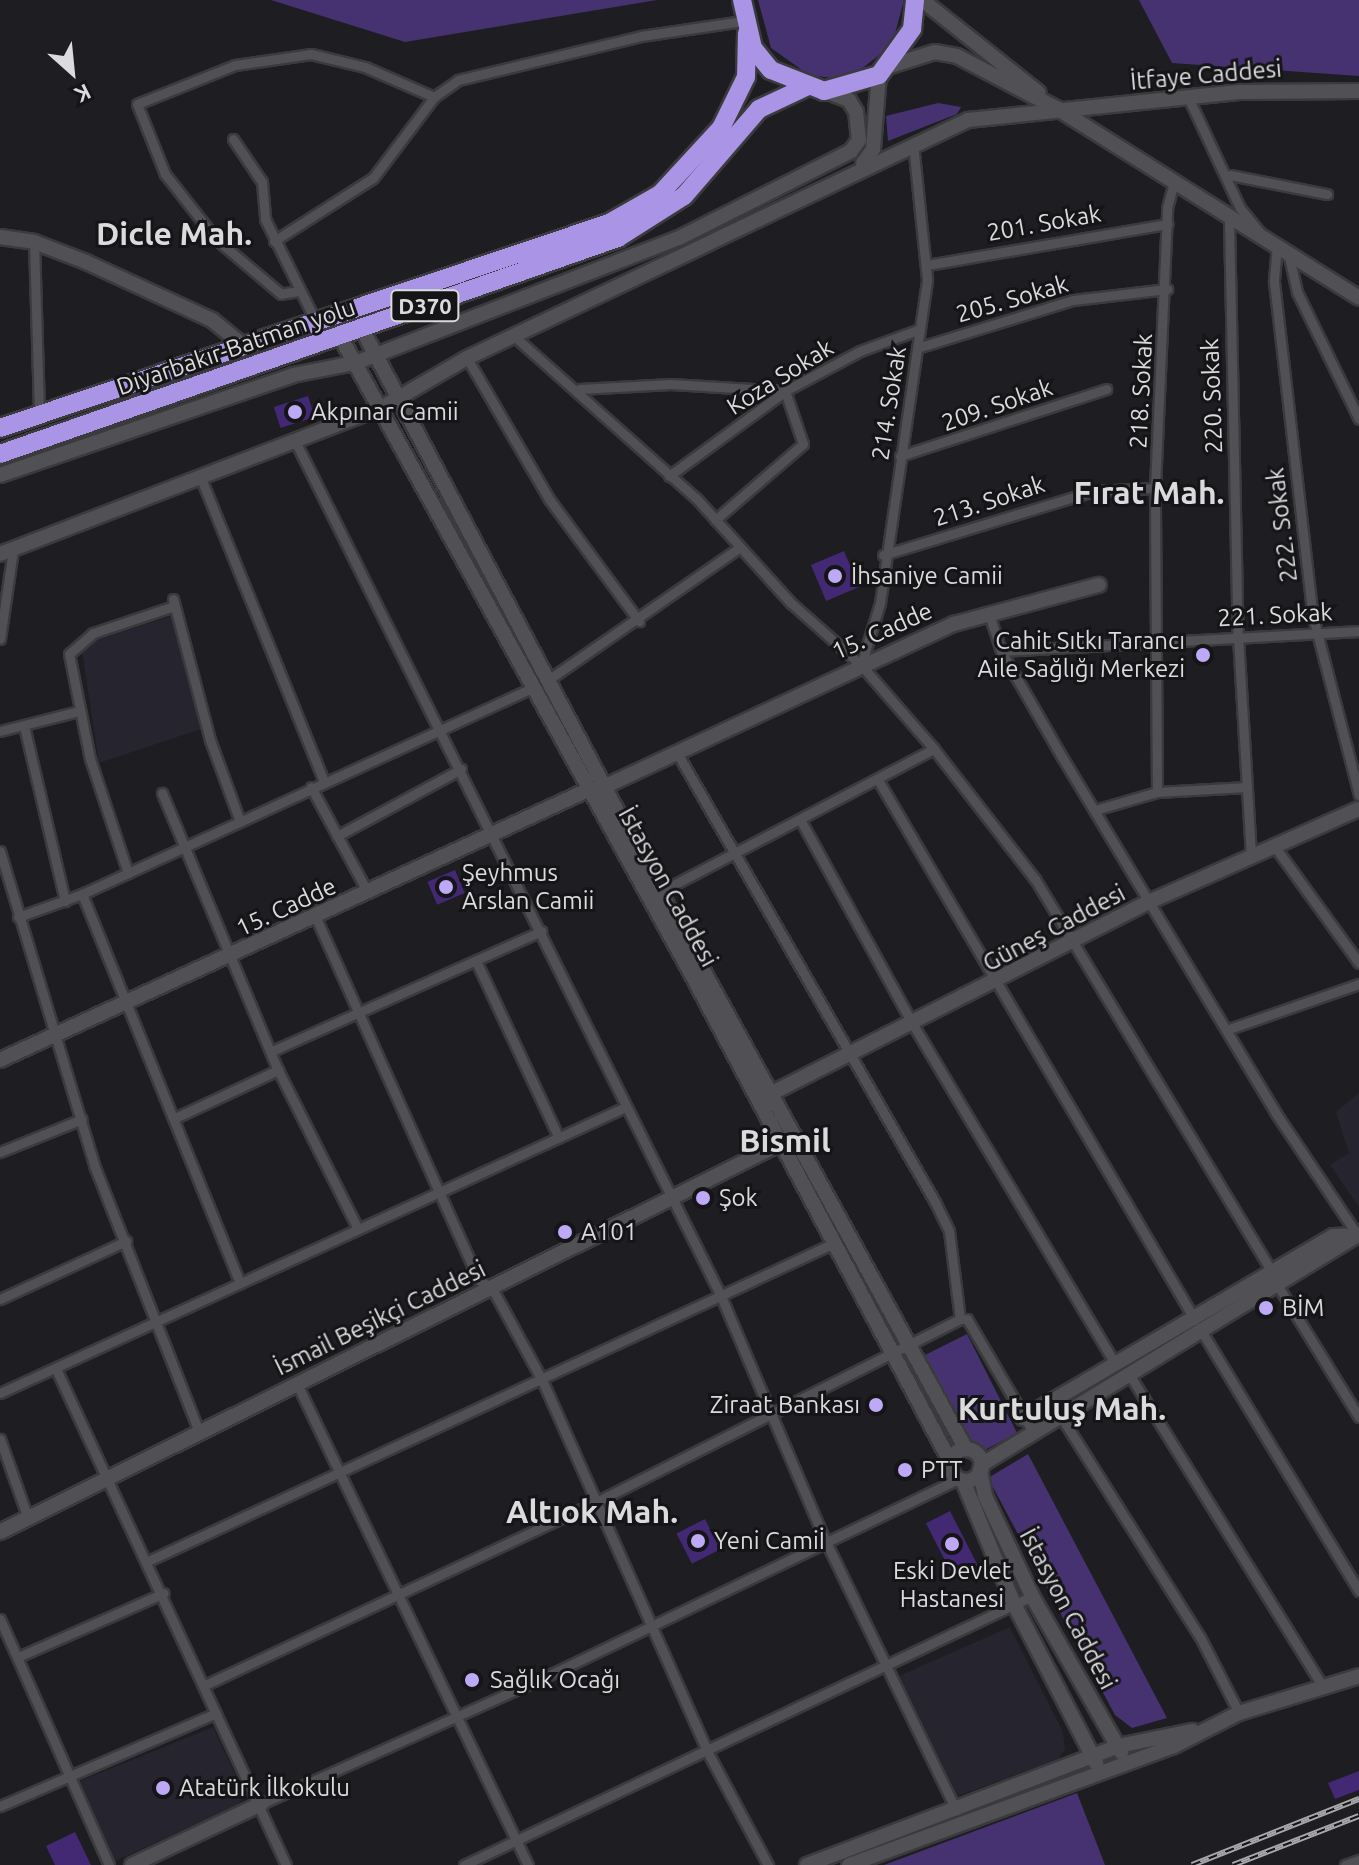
<!DOCTYPE html>
<meta charset="utf-8">
<style>
body{margin:0}
#map{position:relative;width:1359px;height:1865px;overflow:hidden;background:#1e1d21;font-family:Ubuntu,sans-serif}
div>[style]{position:absolute}
[style*='--x']{left:calc(var(--x)*1px);top:calc(var(--y)*1px);width:calc(var(--w)*1px);rotate:calc(var(--a)*1deg)}
.built>*{inset:0;background:#26242e}
.green>*{inset:0;background:#463270}
.building>*{inset:0;background:#432874;transform-origin:0 0}
.roads{filter:drop-shadow(2px 0 #3b3a3d) drop-shadow(-2px 0 #3b3a3d) drop-shadow(0 2px #3b3a3d) drop-shadow(0 -2px #3b3a3d)}
.street>*{height:9px;margin:-4.5px;padding:0 4.5px;transform-origin:4.5px;border-radius:4.5px;background:#515055}
.secondary>*{height:14px;margin:-7px;padding:0 7px;transform-origin:7px;border-radius:7px;background:#515055}
.secondary>.ring{margin:-7px;padding:0;box-sizing:content-box;background:none;border:14px solid #515055;border-radius:50%}
.highway>*{height:18px;margin:-9px;padding:0 9px;transform-origin:9px;border-radius:9px;background:#aa94e5}
.rail>*{height:6px;margin-top:-3px;transform-origin:0;background:repeating-linear-gradient(90deg,#151417 0 9px,#a8a8ab 0 18px);box-sizing:border-box;border-block:2px solid #a8a8ab}
.dots>*{width:22px;height:22px;translate:-50% -50%;box-sizing:border-box;border:4px solid #151417;border-radius:50%}
span{translate:-50% -50%;white-space:nowrap;text-align:center;line-height:1.15;-webkit-text-stroke:6px #151417;paint-order:stroke}
.shield-label span{padding:2px 6px;background:#151417;border:2px solid;border-radius:6px;-webkit-text-stroke-width:0}
.shield-label{font-size:22px;color:#dbdbde;font-weight:700}
.street-label{font-size:24px;color:#dbdbde}
.poi-label{font-size:24px;color:#dbdbde}
.left{translate:0 -50%;text-align:left}
.right{translate:-100% -50%;text-align:right}
.district-label{font-size:32px;color:#dbdbde;font-weight:700}
.north{position:absolute;left:32px;top:32px;width:80px;height:80px;-webkit-text-stroke:6px #151417;paint-order:stroke;rotate:153deg;font-size:22px;font-weight:700;line-height:32px;text-align:center;color:#dbdbde}
.north::after{content:'';display:block;margin:auto;width:28px;height:36px;background:#dbdbde;clip-path:polygon(50% 0,100% 100%,50% 72%,0 100%)}
</style>
<div id="map">
<div class="built">
<i style="clip-path:polygon(171px 616px,201px 729px,99px 763px,81px 645px)"></i>
<i style="clip-path:polygon(1359px 1093px,1359px 1207px,1330px 1165px,1349px 1153px,1336px 1112px)"></i>
<i style="clip-path:polygon(1010px 1627px,1063px 1732px,1065px 1750px,1058px 1759px,958px 1796px,899px 1676px)"></i>
<i style="clip-path:polygon(213px 1727px,245px 1795px,238px 1805px,115px 1861px,80px 1781px)"></i>
</div>
<div class="green">
<i style="clip-path:polygon(271px 0,657px 0,405px 42px)"></i>
<i style="clip-path:polygon(758px 0,904px 0,892px 45px,855px 74px,832px 78px,809px 75px,771px 48px)"></i>
<i style="clip-path:polygon(1139px 0,1359px 0,1359px 76px,1172px 63px)"></i>
<i style="clip-path:polygon(938px 103px,961px 107px,957px 114px,888px 141px,886px 116px)"></i>
<i style="clip-path:polygon(967px 1334px,1017px 1433px,981px 1452px,968px 1440px,921px 1357px)"></i>
<i style="clip-path:polygon(1028px 1454px,1167px 1718px,1132px 1728px,1115px 1715px,988px 1478px)"></i>
<i style="clip-path:polygon(1077px 1793px,1105px 1865px,884px 1865px)"></i>
</div>
<div class="building">
<i style="left:308px;top:396px;width:22px;height:36px;rotate:72deg"></i>
<i style="left:844px;top:551px;width:39px;height:36px;rotate:67deg"></i>
<i style="left:455px;top:870px;width:25px;height:30px;rotate:67deg"></i>
<i style="left:950px;top:1511px;width:61px;height:27px;rotate:63deg"></i>
<i style="left:705px;top:1519px;width:34px;height:32px;rotate:63deg"></i>
<i style="clip-path:polygon(1359px 1771px,1359px 1790px,1335px 1799px,1328px 1783px)"></i>
<i style="clip-path:polygon(75px 1832px,91px 1865px,55px 1865px,46px 1846px)"></i>
</div>
<div class="roads">
<div class="street">
<i style="--x:1188;--y:97;--w:123;--a:64.9"></i>
<i style="--x:1240;--y:208;--w:33;--a:51"></i>
<i style="--x:233;--y:139;--w:52;--a:56"></i>
<i style="--x:262;--y:182;--w:37;--a:85"></i>
<i style="--x:265;--y:219;--w:115;--a:63.7"></i>
<i style="--x:1230;--y:175;--w:99;--a:11.1"></i>
<i style="--x:1229;--y:221;--w:416;--a:88.8"></i>
<i style="--x:1238;--y:637;--w:219;--a:86.6"></i>
<i style="--x:274;--y:241;--w:117;--a:-32.5"></i>
<i style="--x:373;--y:178;--w:101;--a:-53"></i>
<i style="--x:434;--y:97;--w:29;--a:-35"></i>
<i style="--x:458;--y:80;--w:188;--a:-13.5"></i>
<i style="--x:641;--y:36;--w:103;--a:-8.4"></i>
<i style="--x:34;--y:242;--w:172;--a:88.3"></i>
<i style="--x:1277;--y:245;--w:37;--a:95"></i>
<i style="--x:1274;--y:282;--w:337;--a:83.4"></i>
<i style="--x:1313;--y:617;--w:184;--a:75.5"></i>
<i style="--x:1288;--y:252;--w:41;--a:77.3"></i>
<i style="--x:1297;--y:292;--w:141;--a:64"></i>
<i style="--x:927;--y:265;--w:244;--a:-9.7"></i>
<i style="--x:299;--y:291;--w:18;--a:171"></i>
<i style="--x:281;--y:294;--w:85;--a:-139.8"></i>
<i style="--x:216;--y:239;--w:83;--a:-128.1"></i>
<i style="--x:165;--y:174;--w:75;--a:-111.8"></i>
<i style="--x:137;--y:104;--w:105;--a:-21.7"></i>
<i style="--x:235;--y:65;--w:77;--a:-8.2"></i>
<i style="--x:311;--y:54;--w:56;--a:13.5"></i>
<i style="--x:365;--y:67;--w:75;--a:23.5"></i>
<i style="--x:515;--y:337;--w:242;--a:41.7"></i>
<i style="--x:696;--y:498;--w:142;--a:47.9"></i>
<i style="--x:791;--y:603;--w:94;--a:41.5"></i>
<i style="--x:861;--y:665;--w:111;--a:49"></i>
<i style="--x:934;--y:749;--w:165;--a:52.2"></i>
<i style="--x:1035;--y:879;--w:461;--a:58.9"></i>
<i style="--x:917;--y:348;--w:163;--a:-17.1"></i>
<i style="--x:1073;--y:300;--w:95;--a:-6.7"></i>
<i style="--x:467;--y:358;--w:163;--a:59.8"></i>
<i style="--x:549;--y:499;--w:152;--a:53.6"></i>
<i style="--x:579;--y:389;--w:92;--a:-3.1"></i>
<i style="--x:671;--y:384;--w:114;--a:3.5"></i>
<i style="--x:785;--y:391;--w:56;--a:71.2"></i>
<i style="--x:803;--y:444;--w:116;--a:139.2"></i>
<i style="--x:296;--y:443;--w:951;--a:63.52"></i>
<i style="--x:720;--y:1294;--w:270;--a:66.9"></i>
<i style="--x:826;--y:1542;--w:298;--a:64.1"></i>
<i style="--x:900;--y:456;--w:217;--a:-18"></i>
<i style="--x:669;--y:476;--w:144;--a:-36.2"></i>
<i style="--x:785;--y:391;--w:85;--a:-28.1"></i>
<i style="--x:860;--y:351;--w:64;--a:-20.1"></i>
<i style="--x:202;--y:481;--w:324;--a:67.9"></i>
<i style="--x:883;--y:555;--w:220;--a:-16.9"></i>
<i style="--x:1094;--y:491;--w:61;--a:-2.8"></i>
<i style="--x:173;--y:599;--w:146;--a:75.3"></i>
<i style="--x:210;--y:740;--w:84;--a:69.8"></i>
<i style="--x:989;--y:614;--w:39;--a:72"></i>
<i style="--x:1001;--y:651;--w:122;--a:60.1"></i>
<i style="--x:1062;--y:757;--w:414;--a:59"></i>
<i style="--x:1275;--y:1112;--w:149;--a:56.2"></i>
<i style="--x:0;--y:639;--w:90;--a:-81.7"></i>
<i style="--x:1001;--y:651;--w:359;--a:-3.2"></i>
<i style="--x:861;--y:665;--w:65;--a:-73"></i>
<i style="--x:880;--y:603;--w:327;--a:-81.7"></i>
<i style="--x:927;--y:279;--w:136;--a:-95.9"></i>
<i style="--x:551;--y:678;--w:229;--a:-34.7"></i>
<i style="--x:24;--y:726;--w:180;--a:76.8"></i>
<i style="--x:0;--y:731;--w:81;--a:-14.2"></i>
<i style="--x:676;--y:751;--w:520;--a:60.13"></i>
<i style="--x:935;--y:1202;--w:32;--a:64"></i>
<i style="--x:949;--y:1231;--w:89;--a:82.9"></i>
<i style="--x:878;--y:780;--w:626;--a:59.59"></i>
<i style="--x:311;--y:787;--w:120;--a:61.7"></i>
<i style="--x:1157;--y:792;--w:304;--a:-90.4"></i>
<i style="--x:1155;--y:488;--w:280;--a:-87.5"></i>
<i style="--x:1167;--y:208;--w:24;--a:-75"></i>
<i style="--x:162;--y:793;--w:300;--a:67.3"></i>
<i style="--x:278;--y:1070;--w:178;--a:63.3"></i>
<i style="--x:1095;--y:810;--w:65;--a:-16.2"></i>
<i style="--x:1157;--y:792;--w:90;--a:-3.2"></i>
<i style="--x:801;--y:821;--w:230;--a:61.2"></i>
<i style="--x:912;--y:1023;--w:398;--a:59.2"></i>
<i style="--x:337;--y:836;--w:141;--a:-28.4"></i>
<i style="--x:1275;--y:847;--w:143;--a:54.1"></i>
<i style="--x:0;--y:851;--w:328;--a:73.3"></i>
<i style="--x:94;--y:1165;--w:286;--a:68.5"></i>
<i style="--x:128;--y:873;--w:120;--a:-108.4"></i>
<i style="--x:90;--y:759;--w:107;--a:-101.3"></i>
<i style="--x:69;--y:654;--w:32;--a:-41"></i>
<i style="--x:93;--y:633;--w:85;--a:-18.4"></i>
<i style="--x:660;--y:892;--w:309;--a:-27.6"></i>
<i style="--x:82;--y:894;--w:420;--a:67.9"></i>
<i style="--x:18;--y:917;--w:68;--a:-19.8"></i>
<i style="--x:82;--y:894;--w:497;--a:-24.6"></i>
<i style="--x:316;--y:918;--w:397;--a:65.8"></i>
<i style="--x:479;--y:1280;--w:15;--a:32"></i>
<i style="--x:492;--y:1288;--w:105;--a:61.5"></i>
<i style="--x:542;--y:1380;--w:404;--a:66"></i>
<i style="--x:706;--y:1749;--w:132;--a:61.9"></i>
<i style="--x:476;--y:961;--w:195;--a:64.9"></i>
<i style="--x:1229;--y:1029;--w:138;--a:-19.1"></i>
<i style="--x:272;--y:1051;--w:295;--a:-24"></i>
<i style="--x:175;--y:1118;--w:114;--a:-25"></i>
<i style="--x:0;--y:1152;--w:88;--a:-21.9"></i>
<i style="--x:1278;--y:1286;--w:154;--a:58.3"></i>
<i style="--x:0;--y:1299;--w:139;--a:-24.7"></i>
<i style="--x:1202;--y:1332;--w:303;--a:58.8"></i>
<i style="--x:56;--y:1369;--w:547;--a:65.12"></i>
<i style="--x:1129;--y:1374;--w:370;--a:58.2"></i>
<i style="--x:297;--y:1384;--w:534;--a:64.35"></i>
<i style="--x:0;--y:1393;--w:685;--a:-24.58"></i>
<i style="--x:1060;--y:1415;--w:262;--a:57.8"></i>
<i style="--x:1200;--y:1637;--w:85;--a:62.8"></i>
<i style="--x:0;--y:1439;--w:84;--a:70.5"></i>
<i style="--x:148;--y:1561;--w:754;--a:-24.87"></i>
<i style="--x:0;--y:1619;--w:269;--a:66.1"></i>
<i style="--x:18;--y:1657;--w:159;--a:-23.7"></i>
<i style="--x:205;--y:1685;--w:432;--a:-25.1"></i>
<i style="--x:596;--y:1502;--w:407;--a:-26.7"></i>
<i style="--x:960;--y:1319;--w:7;--a:0"></i>
<i style="--x:967;--y:1319;--w:131;--a:59.7"></i>
<i style="--x:261;--y:1804;--w:311;--a:-24.1"></i>
<i style="--x:545;--y:1677;--w:458;--a:-25.6"></i>
<i style="--x:0;--y:1806;--w:235;--a:-23.3"></i>
<i style="--x:464;--y:1865;--w:628;--a:-25.34"></i>
<i style="--x:1345;--y:1865;--w:15;--a:-20"></i>
</div>
<div class="secondary">
<i style="--x:922;--y:0;--w:149;--a:38.5"></i>
<i style="--x:887;--y:67;--w:50;--a:-17.4"></i>
<i style="--x:935;--y:52;--w:22;--a:10"></i>
<i style="--x:957;--y:56;--w:114;--a:27.7"></i>
<i style="--x:1058;--y:109;--w:355;--a:32.1"></i>
<i style="--x:863;--y:163;--w:17;--a:-54"></i>
<i style="--x:873;--y:149;--w:74;--a:-85.4"></i>
<i style="--x:0;--y:237;--w:34;--a:8"></i>
<i style="--x:34;--y:242;--w:56;--a:21"></i>
<i style="--x:86;--y:262;--w:139;--a:24.7"></i>
<i style="--x:212;--y:320;--w:40;--a:39"></i>
<i style="--x:362;--y:329;--w:637;--a:62.11"></i>
<i style="--x:660;--y:892;--w:636;--a:61.22"></i>
<i style="--x:341;--y:338;--w:727;--a:61.14"></i>
<i style="--x:692;--y:975;--w:550;--a:62.04"></i>
<i style="--x:0;--y:475;--w:310;--a:-18.8"></i>
<i style="--x:293;--y:375;--w:63;--a:-11"></i>
<i style="--x:355;--y:363;--w:347;--a:-21.1"></i>
<i style="--x:679;--y:238;--w:193;--a:-26.8"></i>
<i style="--x:851;--y:151;--w:14;--a:-54"></i>
<i style="--x:859;--y:140;--w:28;--a:-96"></i>
<i style="--x:856;--y:112;--w:14;--a:-120"></i>
<i style="--x:849;--y:100;--w:27;--a:-160"></i>
<i style="--x:0;--y:554;--w:408;--a:-21"></i>
<i style="--x:381;--y:408;--w:99;--a:-30.2"></i>
<i style="--x:467;--y:358;--w:555;--a:-25.41"></i>
<i style="--x:968;--y:120;--w:272;--a:-5.9"></i>
<i style="--x:1239;--y:92;--w:120;--a:-0.5"></i>
<i style="--x:606;--y:786;--w:384;--a:-25"></i>
<i style="--x:954;--y:624;--w:150;--a:-15.1"></i>
<i style="--x:0;--y:1060;--w:649;--a:-24.67"></i>
<i style="--x:772;--y:1093;--w:425;--a:-26.9"></i>
<i style="--x:1151;--y:901;--w:227;--a:-23.9"></i>
<i style="--x:1023;--y:1418;--w:359;--a:-30.4"></i>
<i style="--x:1333;--y:1236;--w:25;--a:-2"></i>
<i class="ring" style="left:950px;top:1449px;width:18px;height:18px"></i>
<i style="--x:981;--y:1465;--w:442;--a:-31.4"></i>
<i style="--x:980;--y:1470;--w:26;--a:79"></i>
<i style="--x:985;--y:1496;--w:110;--a:64.8"></i>
<i style="--x:1032;--y:1596;--w:180;--a:60.3"></i>
<i style="--x:963;--y:1481;--w:133;--a:67.5"></i>
<i style="--x:1014;--y:1604;--w:179;--a:62.7"></i>
<i style="--x:0;--y:1532;--w:871;--a:-26.45"></i>
<i style="--x:132;--y:1865;--w:143;--a:-25.3"></i>
<i style="--x:807;--y:1865;--w:333;--a:-20.9"></i>
<i style="--x:1118;--y:1746;--w:76;--a:-11.5"></i>
<i style="--x:849;--y:1865;--w:344;--a:-20.1"></i>
<i style="--x:1172;--y:1747;--w:75;--a:-26.9"></i>
<i style="--x:1239;--y:1713;--w:126;--a:-17.1"></i>
</div>
<div class="highway">
<i style="--x:742;--y:0;--w:49;--a:77.1"></i>
<i style="--x:753;--y:48;--w:28;--a:51"></i>
<i style="--x:771;--y:70;--w:57;--a:21.6"></i>
<i style="--x:824;--y:91;--w:57;--a:-16.2"></i>
<i style="--x:879;--y:75;--w:57;--a:-54.3"></i>
<i style="--x:912;--y:29;--w:29;--a:-84"></i>
<i style="--x:0;--y:428;--w:643;--a:-18.6"></i>
<i style="--x:609;--y:223;--w:59;--a:-29.6"></i>
<i style="--x:660;--y:194;--w:90;--a:-47.3"></i>
<i style="--x:721;--y:128;--w:57;--a:-63.9"></i>
<i style="--x:746;--y:77;--w:44;--a:-88.7"></i>
<i style="--x:0;--y:454;--w:655;--a:-19.27"></i>
<i style="--x:618;--y:238;--w:78;--a:-32.5"></i>
<i style="--x:684;--y:196;--w:115;--a:-49.2"></i>
<i style="--x:759;--y:109;--w:52;--a:-25.1"></i>
</div>
</div>
<div class="rail">
<i style="--x:1192;--y:1865;--w:180;--a:-21.6"></i>
<i style="--x:1233;--y:1865;--w:135;--a:-21.3"></i>
</div>
<div class="dots">
<i style="left:295px;top:412px;background:#bda9f5"></i>
<i style="left:835px;top:576px;background:#bda9f5"></i>
<i style="left:1203px;top:655px;background:#bda9f5"></i>
<i style="left:446px;top:887px;background:#bda9f5"></i>
<i style="left:703px;top:1198px;background:#bda9f5"></i>
<i style="left:565px;top:1232px;background:#bda9f5"></i>
<i style="left:1266px;top:1308px;background:#bda9f5"></i>
<i style="left:876px;top:1405px;background:#bda9f5"></i>
<i style="left:905px;top:1470px;background:#bda9f5"></i>
<i style="left:698px;top:1541px;background:#bda9f5"></i>
<i style="left:952px;top:1544px;background:#bda9f5"></i>
<i style="left:472px;top:1680px;background:#bda9f5"></i>
<i style="left:163px;top:1788px;background:#bda9f5"></i>
</div>
<div class="shield-label">
<span style="left:425px;top:306px">D370</span>
</div>
<div class="street-label">
<span style="left:1206px;top:75px;rotate:-5deg">İtfaye Caddesi</span>
<span style="left:1044px;top:223px;rotate:-10deg">201. Sokak</span>
<span style="left:1012px;top:299px;rotate:-16deg">205. Sokak</span>
<span style="left:236px;top:347px;rotate:-19deg">Diyarbakır-Batman yolu</span>
<span style="left:780px;top:377px;rotate:-32deg">Koza Sokak</span>
<span style="left:1141px;top:391px;rotate:-87deg">218. Sokak</span>
<span style="left:1212px;top:396px;rotate:-92deg">220. Sokak</span>
<span style="left:889px;top:403px;rotate:-81deg">214. Sokak</span>
<span style="left:997px;top:405px;rotate:-19deg">209. Sokak</span>
<span style="left:989px;top:501px;rotate:-18deg">213. Sokak</span>
<span style="left:1282px;top:525px;rotate:-97deg">222. Sokak</span>
<span style="left:1275px;top:615px;rotate:-3deg">221. Sokak</span>
<span style="left:882px;top:631px;rotate:-24deg">15. Cadde</span>
<span style="left:668px;top:887px;rotate:61deg">İstasyon Caddesi</span>
<span style="left:286px;top:907px;rotate:-25deg">15. Cadde</span>
<span style="left:1054px;top:928px;rotate:-28deg">Güneş Caddesi</span>
<span style="left:380px;top:1318px;rotate:-26deg">İsmail Beşikçi Caddesi</span>
<span style="left:1068px;top:1609px;rotate:62deg">İstasyon Caddesi</span>
</div>
<div class="poi-label">
<span class="left" style="left:311px;top:412px">Akpınar Camii</span>
<span class="left" style="left:851px;top:576px">İhsaniye Camii</span>
<span class="right" style="left:1185px;top:655px">Cahit Sıtkı Tarancı<br>Aile Sağlığı Merkezi</span>
<span class="left" style="left:462px;top:887px">Şeyhmus<br>Arslan Camii</span>
<span class="left" style="left:719px;top:1198px">Şok</span>
<span class="left" style="left:581px;top:1232px">A101</span>
<span class="left" style="left:1282px;top:1308px">BİM</span>
<span class="right" style="left:860px;top:1405px">Ziraat Bankası</span>
<span class="left" style="left:921px;top:1470px">PTT</span>
<span class="left" style="left:714px;top:1541px">Yeni Camiİ</span>
<span style="left:952px;top:1585px">Eski Devlet<br>Hastanesi</span>
<span class="left" style="left:490px;top:1680px">Sağlık Ocağı</span>
<span class="left" style="left:179px;top:1788px">Atatürk İlkokulu</span>
</div>
<div class="district-label">
<span style="left:174px;top:233px">Dicle Mah.</span>
<span style="left:1149px;top:492px">Fırat Mah.</span>
<span style="left:785px;top:1140px">Bismil</span>
<span style="left:1062px;top:1408px">Kurtuluş Mah.</span>
<span style="left:592px;top:1511px">Altıok Mah.</span>
</div>
<div class="north">K</div>
</div>
